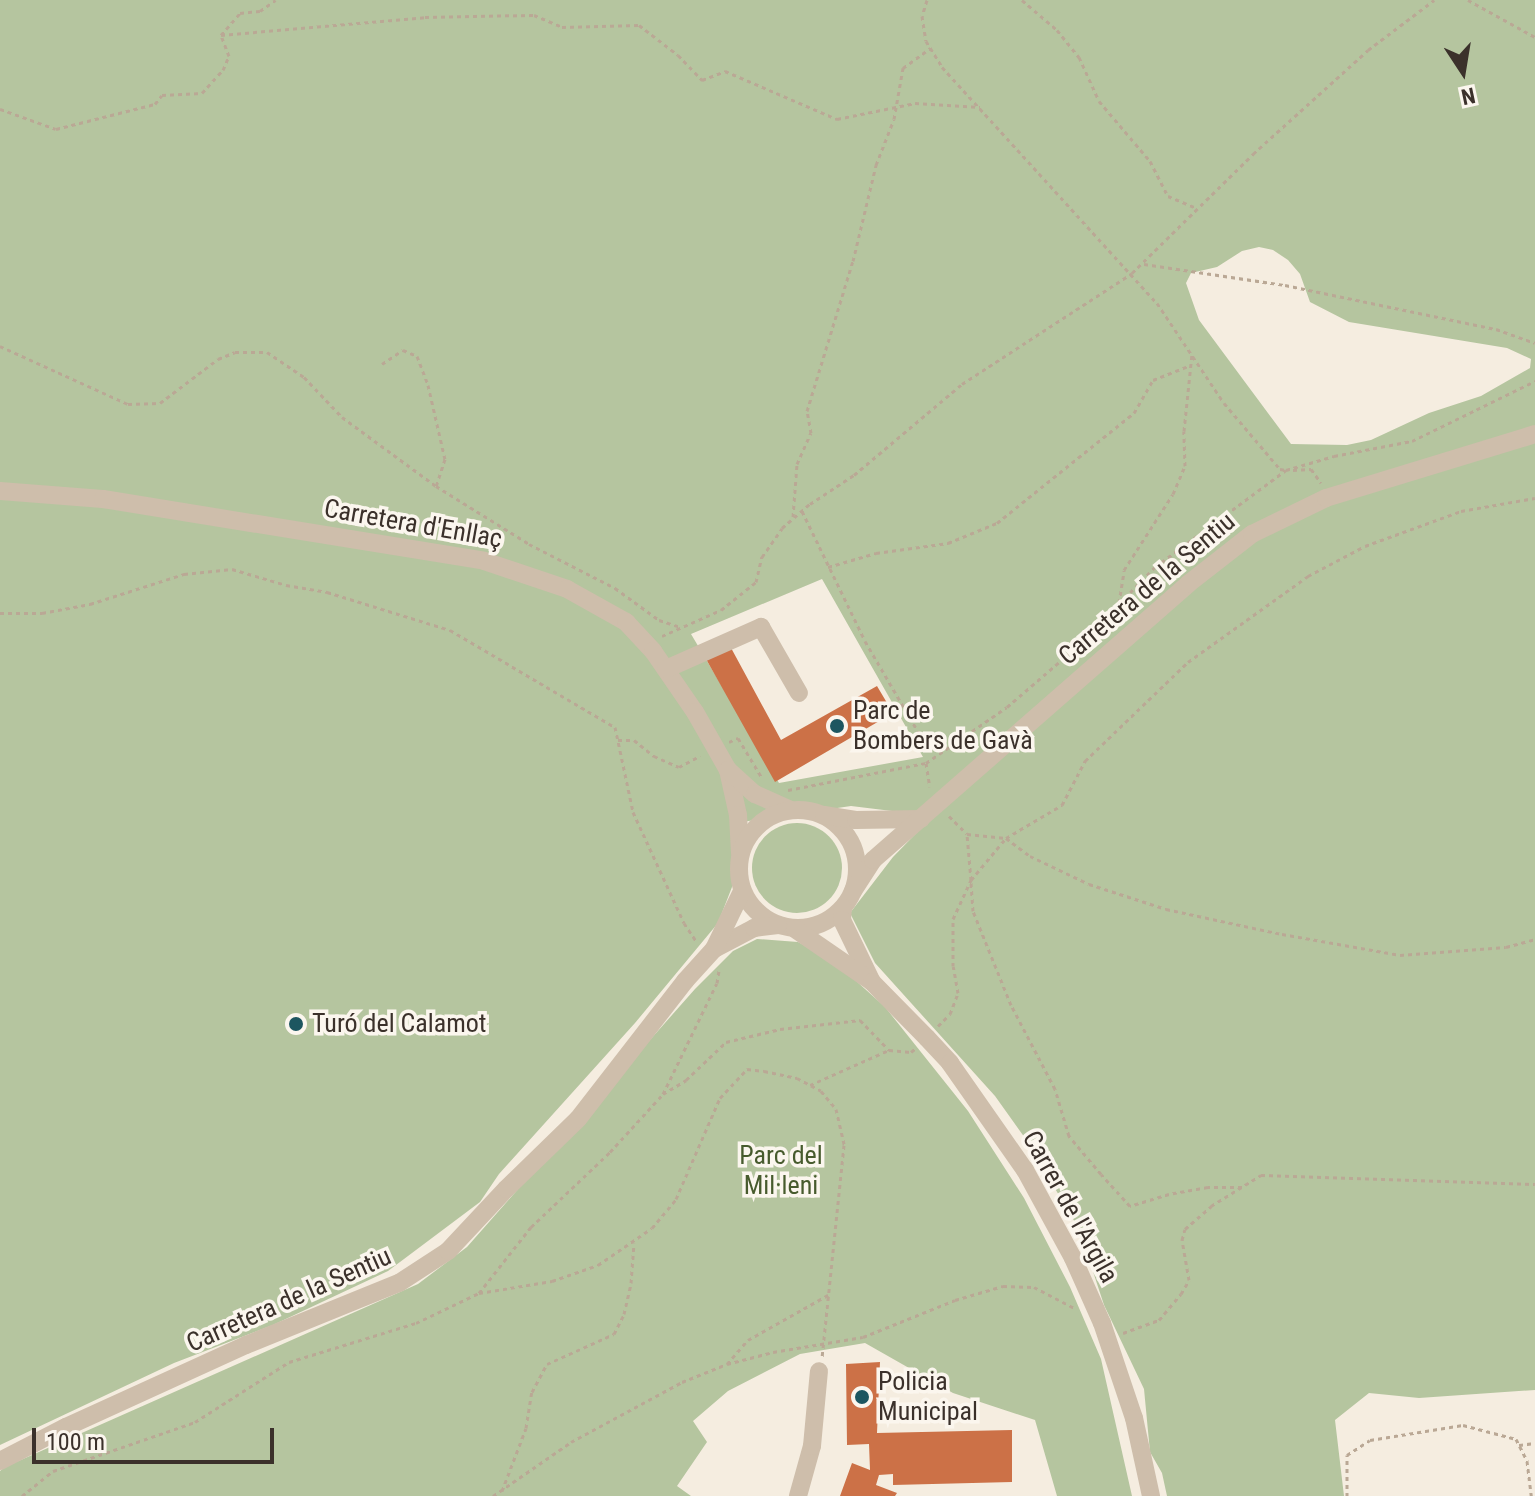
<!DOCTYPE html>
<meta charset="utf-8">
<style>
body{margin:0}
#map{position:relative;width:1535px;height:1496px;overflow:hidden;background:#f5ede0;font-family:"Roboto Condensed",sans-serif}
div>[style]{position:absolute}
[style*='--x']{left:calc(var(--x)*1px);top:calc(var(--y)*1px);width:calc(var(--w)*1px);rotate:calc(var(--a)*1deg)}
.green>*{inset:0;background:#b5c59f}
.round{border-radius:50%}
.building>*{inset:0;background:#cc7147}
.path>*{height:3px;margin-top:-1.5px;transform-origin:0;background:repeating-linear-gradient(90deg,#baa895 0 4px,transparent 0 8px)}
.minor>*{height:18px;margin:-9px;padding:0 9px;transform-origin:9px;border-radius:9px;background:#cebeab}
.minor>.ring{margin:-9px;padding:0;box-sizing:content-box;background:none;border:18px solid #cebeab;border-radius:50%}
.dots>*{width:22px;height:22px;translate:-50% -50%;box-sizing:border-box;border:4px solid #fbf6ee;border-radius:50%}
span{translate:-50% -50%;white-space:nowrap;text-align:center;line-height:1.15;-webkit-text-stroke:7px #fbf6ee;paint-order:stroke}
.street-label{font-size:26px;color:#3b312b}
.poi-label{font-size:26px;color:#3b312b}
.left{translate:0 -50%;text-align:left}
.park-label{font-size:26px;color:#475b2d}
.north{position:absolute;left:1423px;top:32px;width:80px;height:80px;-webkit-text-stroke:6px #fbf6ee;paint-order:stroke;rotate:168deg;font-size:22px;font-weight:700;line-height:32px;text-align:center;color:#3b312b}
.north::after{content:'';display:block;margin:auto;width:28px;height:36px;background:#3b312b;clip-path:polygon(50% 0,100% 100%,50% 72%,0 100%)}
.scale{position:absolute;left:32px;top:1428px;width:242px;height:36px;box-sizing:border-box;border:4px solid #3b312b;border-top:0;padding-left:10px;font-size:24px;line-height:28px;white-space:nowrap;color:#3b312b;-webkit-text-stroke:6px #fbf6ee;paint-order:stroke}
</style>
<div id="map">
<div class="green">
<i style="clip-path:polygon(evenodd,0 0,1535px 0,1535px 1390px,1419px 1398px,1369px 1393px,1335px 1420px,1344px 1496px,1167px 1496px,1162px 1473px,1150px 1452px,1144px 1389px,1104px 1305px,1079px 1229px,1025px 1138px,995px 1096px,875px 963px,850px 913px,893px 857px,933px 816px,851px 806px,735px 823px,732px 887px,718px 923px,635px 1023px,499px 1174px,480px 1202px,388px 1271px,273px 1325px,174px 1363px,0 1445px,0 0,1259px 247px,1273px 250px,1288px 260px,1300px 274px,1310px 302px,1349px 322px,1507px 348px,1531px 359px,1530px 368px,1481px 396px,1429px 413px,1371px 440px,1347px 445px,1291px 444px,1199px 320px,1186px 283px,1191px 273px,1217px 267px,1242px 251px,1259px 247px,0 0,822px 579px,923px 757px,779px 783px,691px 634px,822px 579px)"></i>
<i class="round" style="left:752px;top:823px;width:90px;height:90px"></i>
<i style="clip-path:polygon(757px 939px,798px 942px,834px 961px,885px 1007px,968px 1111px,1024px 1198px,1070px 1287px,1101px 1359px,1132px 1496px,1057px 1496px,1035px 1420px,953px 1393px,865px 1343px,800px 1354px,728px 1391px,693px 1421px,707px 1442px,677px 1486px,691px 1496px,0 1496px,0 1471px,5px 1467px,418px 1284px,467px 1247px,695px 989px,733px 951px)"></i>
</div>
<div class="building">
<i style="clip-path:polygon(730px 646px,781px 740px,877px 686px,893px 713px,775px 782px,706px 659px)"></i>
<i style="clip-path:polygon(880px 1362px,877px 1433px,1012px 1430px,1012px 1482px,893px 1485px,893px 1474px,879px 1475px,876px 1485px,897px 1493px,895px 1496px,840px 1496px,852px 1463px,870px 1470px,869px 1444px,847px 1445px,846px 1364px)"></i>
</div>
<div class="path">
<i style="--x:927;--y:0;--w:17;--a:107"></i>
<i style="--x:922;--y:16;--w:25;--a:81"></i>
<i style="--x:926;--y:41;--w:31;--a:58"></i>
<i style="--x:942;--y:67;--w:319;--a:47.7"></i>
<i style="--x:1157;--y:303;--w:120;--a:56.2"></i>
<i style="--x:1224;--y:403;--w:87;--a:49.7"></i>
<i style="--x:1280;--y:469;--w:6;--a:9"></i>
<i style="--x:1022;--y:0;--w:46;--a:40.6"></i>
<i style="--x:1057;--y:30;--w:35;--a:51"></i>
<i style="--x:1079;--y:57;--w:48;--a:65.6"></i>
<i style="--x:1099;--y:101;--w:79;--a:49.6"></i>
<i style="--x:1150;--y:161;--w:39;--a:63"></i>
<i style="--x:1168;--y:196;--w:30;--a:23"></i>
<i style="--x:1468;--y:0;--w:77;--a:28.9"></i>
<i style="--x:221;--y:35;--w:205;--a:-5"></i>
<i style="--x:425;--y:17;--w:109;--a:-1.1"></i>
<i style="--x:534;--y:15;--w:30;--a:23"></i>
<i style="--x:562;--y:27;--w:77;--a:-1.5"></i>
<i style="--x:639;--y:25;--w:49;--a:37.6"></i>
<i style="--x:678;--y:55;--w:35;--a:46"></i>
<i style="--x:702;--y:80;--w:25;--a:-21"></i>
<i style="--x:725;--y:71;--w:122;--a:23.2"></i>
<i style="--x:837;--y:119;--w:80;--a:-11.6"></i>
<i style="--x:915;--y:103;--w:65;--a:3.5"></i>
<i style="--x:221;--y:35;--w:29;--a:-49"></i>
<i style="--x:240;--y:13;--w:20;--a:-6"></i>
<i style="--x:260;--y:11;--w:19;--a:-35"></i>
<i style="--x:0;--y:109;--w:59;--a:19.7"></i>
<i style="--x:56;--y:129;--w:102;--a:-14.2"></i>
<i style="--x:155;--y:104;--w:11;--a:-52"></i>
<i style="--x:162;--y:95;--w:40;--a:-2.9"></i>
<i style="--x:202;--y:93;--w:31;--a:-48"></i>
<i style="--x:223;--y:70;--w:15;--a:-67"></i>
<i style="--x:229;--y:56;--w:22;--a:-111"></i>
<i style="--x:1144;--y:264;--w:143;--a:8.5"></i>
<i style="--x:1285;--y:285;--w:216;--a:11.8"></i>
<i style="--x:1496;--y:329;--w:41;--a:19.7"></i>
<i style="--x:0;--y:346;--w:141;--a:24.4"></i>
<i style="--x:128;--y:404;--w:32;--a:-2"></i>
<i style="--x:160;--y:403;--w:73;--a:-37.2"></i>
<i style="--x:218;--y:359;--w:18;--a:-22"></i>
<i style="--x:235;--y:352;--w:32;--a:0"></i>
<i style="--x:267;--y:352;--w:45;--a:34"></i>
<i style="--x:304;--y:377;--w:55;--a:46.5"></i>
<i style="--x:342;--y:417;--w:117;--a:36.3"></i>
<i style="--x:436;--y:486;--w:110;--a:31.9"></i>
<i style="--x:529;--y:544;--w:97;--a:27.1"></i>
<i style="--x:615;--y:588;--w:54;--a:36"></i>
<i style="--x:659;--y:620;--w:23;--a:18"></i>
<i style="--x:382;--y:364;--w:25;--a:-34"></i>
<i style="--x:403;--y:350;--w:15;--a:23"></i>
<i style="--x:417;--y:356;--w:31;--a:69"></i>
<i style="--x:428;--y:385;--w:76;--a:77.1"></i>
<i style="--x:445;--y:459;--w:28;--a:108"></i>
<i style="--x:1293;--y:470;--w:18;--a:-3"></i>
<i style="--x:1311;--y:469;--w:17;--a:54"></i>
<i style="--x:802;--y:511;--w:144;--a:64.1"></i>
<i style="--x:865;--y:641;--w:109;--a:59.7"></i>
<i style="--x:920;--y:735;--w:27;--a:27"></i>
<i style="--x:793;--y:517;--w:53;--a:-85.7"></i>
<i style="--x:797;--y:464;--w:34;--a:-66"></i>
<i style="--x:811;--y:433;--w:22;--a:-100"></i>
<i style="--x:807;--y:411;--w:157;--a:-73"></i>
<i style="--x:853;--y:261;--w:99;--a:-76.5"></i>
<i style="--x:876;--y:165;--w:49;--a:-68.6"></i>
<i style="--x:894;--y:119;--w:52;--a:-80"></i>
<i style="--x:903;--y:68;--w:34;--a:-36"></i>
<i style="--x:828;--y:567;--w:50;--a:-16.3"></i>
<i style="--x:876;--y:553;--w:73;--a:-7.9"></i>
<i style="--x:948;--y:543;--w:53;--a:-22.2"></i>
<i style="--x:997;--y:523;--w:176;--a:-38.8"></i>
<i style="--x:1134;--y:413;--w:38;--a:-60"></i>
<i style="--x:1153;--y:380;--w:41;--a:-21.5"></i>
<i style="--x:1119;--y:603;--w:33;--a:-81"></i>
<i style="--x:1124;--y:570;--w:90;--a:-57.2"></i>
<i style="--x:1173;--y:494;--w:30;--a:-67"></i>
<i style="--x:1185;--y:466;--w:35;--a:-92"></i>
<i style="--x:1184;--y:431;--w:78;--a:-84.1"></i>
<i style="--x:0;--y:613;--w:42;--a:0"></i>
<i style="--x:42;--y:613;--w:49;--a:-10.6"></i>
<i style="--x:90;--y:604;--w:99;--a:-17.7"></i>
<i style="--x:184;--y:574;--w:48;--a:-5.9"></i>
<i style="--x:232;--y:569;--w:56;--a:16.5"></i>
<i style="--x:286;--y:585;--w:42;--a:9.7"></i>
<i style="--x:327;--y:592;--w:129;--a:17.2"></i>
<i style="--x:450;--y:630;--w:191;--a:30.5"></i>
<i style="--x:615;--y:727;--w:87;--a:78"></i>
<i style="--x:633;--y:812;--w:122;--a:65.3"></i>
<i style="--x:684;--y:923;--w:23;--a:56"></i>
<i style="--x:662;--y:636;--w:64;--a:-23.8"></i>
<i style="--x:721;--y:610;--w:45;--a:-38.7"></i>
<i style="--x:756;--y:582;--w:26;--a:-77"></i>
<i style="--x:762;--y:557;--w:35;--a:-55"></i>
<i style="--x:782;--y:528;--w:37;--a:-41"></i>
<i style="--x:810;--y:504;--w:53;--a:-33.4"></i>
<i style="--x:854;--y:475;--w:141;--a:-40.1"></i>
<i style="--x:962;--y:384;--w:203;--a:-33.1"></i>
<i style="--x:1132;--y:273;--w:170;--a:-44.5"></i>
<i style="--x:1253;--y:154;--w:155;--a:-42.1"></i>
<i style="--x:1368;--y:50;--w:83;--a:-37.1"></i>
<i style="--x:618;--y:740;--w:16;--a:0"></i>
<i style="--x:634;--y:740;--w:26;--a:39"></i>
<i style="--x:654;--y:756;--w:27;--a:24"></i>
<i style="--x:679;--y:767;--w:24;--a:-28"></i>
<i style="--x:729;--y:742;--w:10;--a:-24"></i>
<i style="--x:738;--y:738;--w:47;--a:59"></i>
<i style="--x:926;--y:763;--w:98;--a:-34.7"></i>
<i style="--x:1007;--y:707;--w:96;--a:-40.8"></i>
<i style="--x:1080;--y:644;--w:107;--a:-45.8"></i>
<i style="--x:1155;--y:567;--w:163;--a:-36.5"></i>
<i style="--x:1286;--y:470;--w:50;--a:-16.3"></i>
<i style="--x:1334;--y:456;--w:79;--a:-10.9"></i>
<i style="--x:1412;--y:441;--w:137;--a:-26"></i>
<i style="--x:926;--y:763;--w:24;--a:81"></i>
<i style="--x:788;--y:790;--w:141;--a:-11.1"></i>
<i style="--x:949;--y:816;--w:25;--a:45"></i>
<i style="--x:967;--y:834;--w:39;--a:6"></i>
<i style="--x:1006;--y:838;--w:30;--a:37"></i>
<i style="--x:1030;--y:856;--w:65;--a:25.4"></i>
<i style="--x:1089;--y:884;--w:81;--a:18"></i>
<i style="--x:1166;--y:909;--w:119;--a:12.2"></i>
<i style="--x:1282;--y:934;--w:120;--a:10.1"></i>
<i style="--x:1400;--y:955;--w:106;--a:-4.3"></i>
<i style="--x:1506;--y:947;--w:30;--a:-15"></i>
<i style="--x:938;--y:1026;--w:17;--a:-45"></i>
<i style="--x:950;--y:1014;--w:22;--a:-69"></i>
<i style="--x:958;--y:993;--w:27;--a:-100"></i>
<i style="--x:953;--y:966;--w:47;--a:-90"></i>
<i style="--x:953;--y:919;--w:43;--a:-65.2"></i>
<i style="--x:971;--y:880;--w:46;--a:-95"></i>
<i style="--x:810;--y:1085;--w:86;--a:-23.9"></i>
<i style="--x:889;--y:1050;--w:22;--a:5"></i>
<i style="--x:911;--y:1052;--w:6;--a:-39"></i>
<i style="--x:663;--y:1094;--w:27;--a:-31"></i>
<i style="--x:686;--y:1080;--w:55;--a:-43.5"></i>
<i style="--x:726;--y:1042;--w:56;--a:-13.5"></i>
<i style="--x:780;--y:1029;--w:81;--a:-6.4"></i>
<i style="--x:860;--y:1020;--w:42;--a:46"></i>
<i style="--x:1242;--y:1187;--w:34;--a:180"></i>
<i style="--x:1208;--y:1187;--w:40;--a:170"></i>
<i style="--x:1169;--y:1194;--w:41;--a:162.9"></i>
<i style="--x:1130;--y:1206;--w:43;--a:-132.2"></i>
<i style="--x:1101;--y:1174;--w:50;--a:-130.1"></i>
<i style="--x:1069;--y:1136;--w:49;--a:-106.6"></i>
<i style="--x:1055;--y:1089;--w:95;--a:-117.6"></i>
<i style="--x:1011;--y:1005;--w:101;--a:-112"></i>
<i style="--x:973;--y:911;--w:31;--a:-94"></i>
<i style="--x:971;--y:880;--w:55;--a:-50.2"></i>
<i style="--x:1006;--y:838;--w:65;--a:-30.5"></i>
<i style="--x:1062;--y:805;--w:50;--a:-62.4"></i>
<i style="--x:1085;--y:761;--w:143;--a:-43.9"></i>
<i style="--x:1188;--y:662;--w:148;--a:-35.6"></i>
<i style="--x:1308;--y:576;--w:64;--a:-27.8"></i>
<i style="--x:1365;--y:546;--w:102;--a:-20"></i>
<i style="--x:1461;--y:511;--w:75;--a:-10"></i>
<i style="--x:479;--y:1293;--w:74;--a:-9.3"></i>
<i style="--x:552;--y:1281;--w:49;--a:-19.2"></i>
<i style="--x:598;--y:1265;--w:65;--a:-34.4"></i>
<i style="--x:652;--y:1228;--w:38;--a:-50"></i>
<i style="--x:676;--y:1199;--w:110;--a:-66.5"></i>
<i style="--x:720;--y:1098;--w:40;--a:-47"></i>
<i style="--x:747;--y:1069;--w:17;--a:7"></i>
<i style="--x:764;--y:1071;--w:34;--a:12"></i>
<i style="--x:797;--y:1078;--w:27;--a:28"></i>
<i style="--x:821;--y:1091;--w:23;--a:50"></i>
<i style="--x:836;--y:1109;--w:37;--a:77"></i>
<i style="--x:844;--y:1145;--w:213;--a:95.9"></i>
<i style="--x:1123;--y:1333;--w:38;--a:-20"></i>
<i style="--x:1159;--y:1320;--w:34;--a:-50"></i>
<i style="--x:1181;--y:1294;--w:16;--a:-60"></i>
<i style="--x:1189;--y:1280;--w:41;--a:-99.9"></i>
<i style="--x:1182;--y:1240;--w:11;--a:-75"></i>
<i style="--x:1185;--y:1229;--w:35;--a:-41"></i>
<i style="--x:1211;--y:1206;--w:59;--a:-31.8"></i>
<i style="--x:1261;--y:1175;--w:274;--a:1.9"></i>
<i style="--x:727;--y:1364;--w:32;--a:-49"></i>
<i style="--x:748;--y:1340;--w:92;--a:-29.4"></i>
<i style="--x:1519;--y:1445;--w:16;--a:-7"></i>
<i style="--x:502;--y:1491;--w:67;--a:-69.1"></i>
<i style="--x:526;--y:1428;--w:36;--a:-81"></i>
<i style="--x:532;--y:1392;--w:32;--a:-62"></i>
<i style="--x:547;--y:1364;--w:73;--a:-24.1"></i>
<i style="--x:614;--y:1334;--w:22;--a:-63"></i>
<i style="--x:624;--y:1314;--w:32;--a:-77"></i>
<i style="--x:631;--y:1283;--w:40;--a:-85.7"></i>
<i style="--x:22;--y:1496;--w:40;--a:-39"></i>
<i style="--x:53;--y:1471;--w:150;--a:-19"></i>
<i style="--x:195;--y:1422;--w:112;--a:-32.6"></i>
<i style="--x:289;--y:1362;--w:133;--a:-17.1"></i>
<i style="--x:416;--y:1323;--w:70;--a:-25.5"></i>
<i style="--x:479;--y:1293;--w:84;--a:-51.8"></i>
<i style="--x:531;--y:1227;--w:109;--a:-43.5"></i>
<i style="--x:610;--y:1152;--w:79;--a:-47.6"></i>
<i style="--x:663;--y:1094;--w:123;--a:-64.1"></i>
<i style="--x:717;--y:983;--w:13;--a:-81"></i>
<i style="--x:493;--y:1496;--w:95;--a:-34.7"></i>
<i style="--x:571;--y:1442;--w:126;--a:-28.4"></i>
<i style="--x:682;--y:1382;--w:48;--a:-21.8"></i>
<i style="--x:727;--y:1364;--w:48;--a:-14.6"></i>
<i style="--x:773;--y:1352;--w:91;--a:-9.5"></i>
<i style="--x:863;--y:1337;--w:99;--a:-21.9"></i>
<i style="--x:955;--y:1300;--w:50;--a:-16.3"></i>
<i style="--x:1003;--y:1286;--w:31;--a:2"></i>
<i style="--x:1034;--y:1287;--w:47;--a:27.6"></i>
<i style="--x:1347;--y:1496;--w:41;--a:-90"></i>
<i style="--x:1347;--y:1455;--w:27;--a:-33"></i>
<i style="--x:1370;--y:1440;--w:94;--a:-9.2"></i>
<i style="--x:1463;--y:1425;--w:55;--a:14.8"></i>
<i style="--x:1516;--y:1439;--w:25;--a:63"></i>
<i style="--x:1527;--y:1461;--w:35;--a:83"></i>
</div>
<div class="minor">
<i style="--x:0;--y:491;--w:103;--a:4.4"></i>
<i style="--x:103;--y:499;--w:386;--a:9.2"></i>
<i style="--x:484;--y:561;--w:88;--a:18.6"></i>
<i style="--x:567;--y:589;--w:68;--a:29.2"></i>
<i style="--x:626;--y:622;--w:40;--a:47"></i>
<i style="--x:653;--y:651;--w:74;--a:55.5"></i>
<i style="--x:695;--y:712;--w:67;--a:60.4"></i>
<i style="--x:728;--y:770;--w:46;--a:77.5"></i>
<i style="--x:738;--y:815;--w:38;--a:87"></i>
<i style="--x:666;--y:669;--w:104;--a:-23.9"></i>
<i style="--x:761;--y:627;--w:76;--a:60.1"></i>
<i style="--x:728;--y:770;--w:36;--a:42"></i>
<i style="--x:755;--y:794;--w:39;--a:24"></i>
<i class="ring" style="left:739px;top:810px;width:100px;height:100px"></i>
<i style="--x:824;--y:815;--w:32;--a:9"></i>
<i style="--x:856;--y:820;--w:65;--a:-0.9"></i>
<i style="--x:853;--y:891;--w:37;--a:-57"></i>
<i style="--x:873;--y:860;--w:419;--a:-41.2"></i>
<i style="--x:1188;--y:584;--w:81;--a:-38"></i>
<i style="--x:1252;--y:534;--w:82;--a:-25.9"></i>
<i style="--x:1326;--y:498;--w:219;--a:-17"></i>
<i style="--x:843;--y:908;--w:12;--a:95"></i>
<i style="--x:842;--y:920;--w:67;--a:64.2"></i>
<i style="--x:795;--y:929;--w:93;--a:34.5"></i>
<i style="--x:872;--y:982;--w:78;--a:45.5"></i>
<i style="--x:927;--y:1038;--w:34;--a:47"></i>
<i style="--x:950;--y:1063;--w:131;--a:55"></i>
<i style="--x:1025;--y:1170;--w:100;--a:61.4"></i>
<i style="--x:1073;--y:1258;--w:71;--a:66"></i>
<i style="--x:1102;--y:1323;--w:100;--a:71.4"></i>
<i style="--x:1134;--y:1418;--w:80;--a:77.7"></i>
<i style="--x:716;--y:948;--w:43;--a:-27.8"></i>
<i style="--x:754;--y:928;--w:24;--a:-7"></i>
<i style="--x:0;--y:1461;--w:74;--a:-27.3"></i>
<i style="--x:66;--y:1427;--w:198;--a:-24.5"></i>
<i style="--x:246;--y:1345;--w:165;--a:-22.1"></i>
<i style="--x:399;--y:1283;--w:59;--a:-33.1"></i>
<i style="--x:448;--y:1251;--w:85;--a:-46.9"></i>
<i style="--x:506;--y:1189;--w:100;--a:-44.2"></i>
<i style="--x:578;--y:1119;--w:175;--a:-52.2"></i>
<i style="--x:685;--y:981;--w:43;--a:-47.8"></i>
<i style="--x:714;--y:949;--w:64;--a:-64.2"></i>
<i style="--x:798;--y:1496;--w:52;--a:-74.4"></i>
<i style="--x:812;--y:1446;--w:75;--a:-84.7"></i>
</div>
<div class="dots">
<i style="left:837px;top:726px;background:#1d5660"></i>
<i style="left:296px;top:1024px;background:#1d5660"></i>
<i style="left:862px;top:1397px;background:#1d5660"></i>
</div>
<div class="street-label">
<span style="left:413px;top:524px;rotate:10deg">Carretera d'Enllaç</span>
<span style="left:1147px;top:589px;rotate:-40deg">Carretera de la Sentiu</span>
<span style="left:1070px;top:1207px;rotate:61deg">Carrer de l'Argila</span>
<span style="left:289px;top:1300px;rotate:-24deg">Carretera de la Sentiu</span>
</div>
<div class="poi-label">
<span class="left" style="left:853px;top:726px">Parc de<br>Bombers de Gavà</span>
<span class="left" style="left:312px;top:1024px">Turó del Calamot</span>
<span class="left" style="left:878px;top:1397px">Policia<br>Municipal</span>
</div>
<div class="park-label">
<span style="left:781px;top:1171px">Parc del<br>Mil·leni</span>
</div>
<div class="north">N</div>
<div class="scale">100 m</div>
</div>
